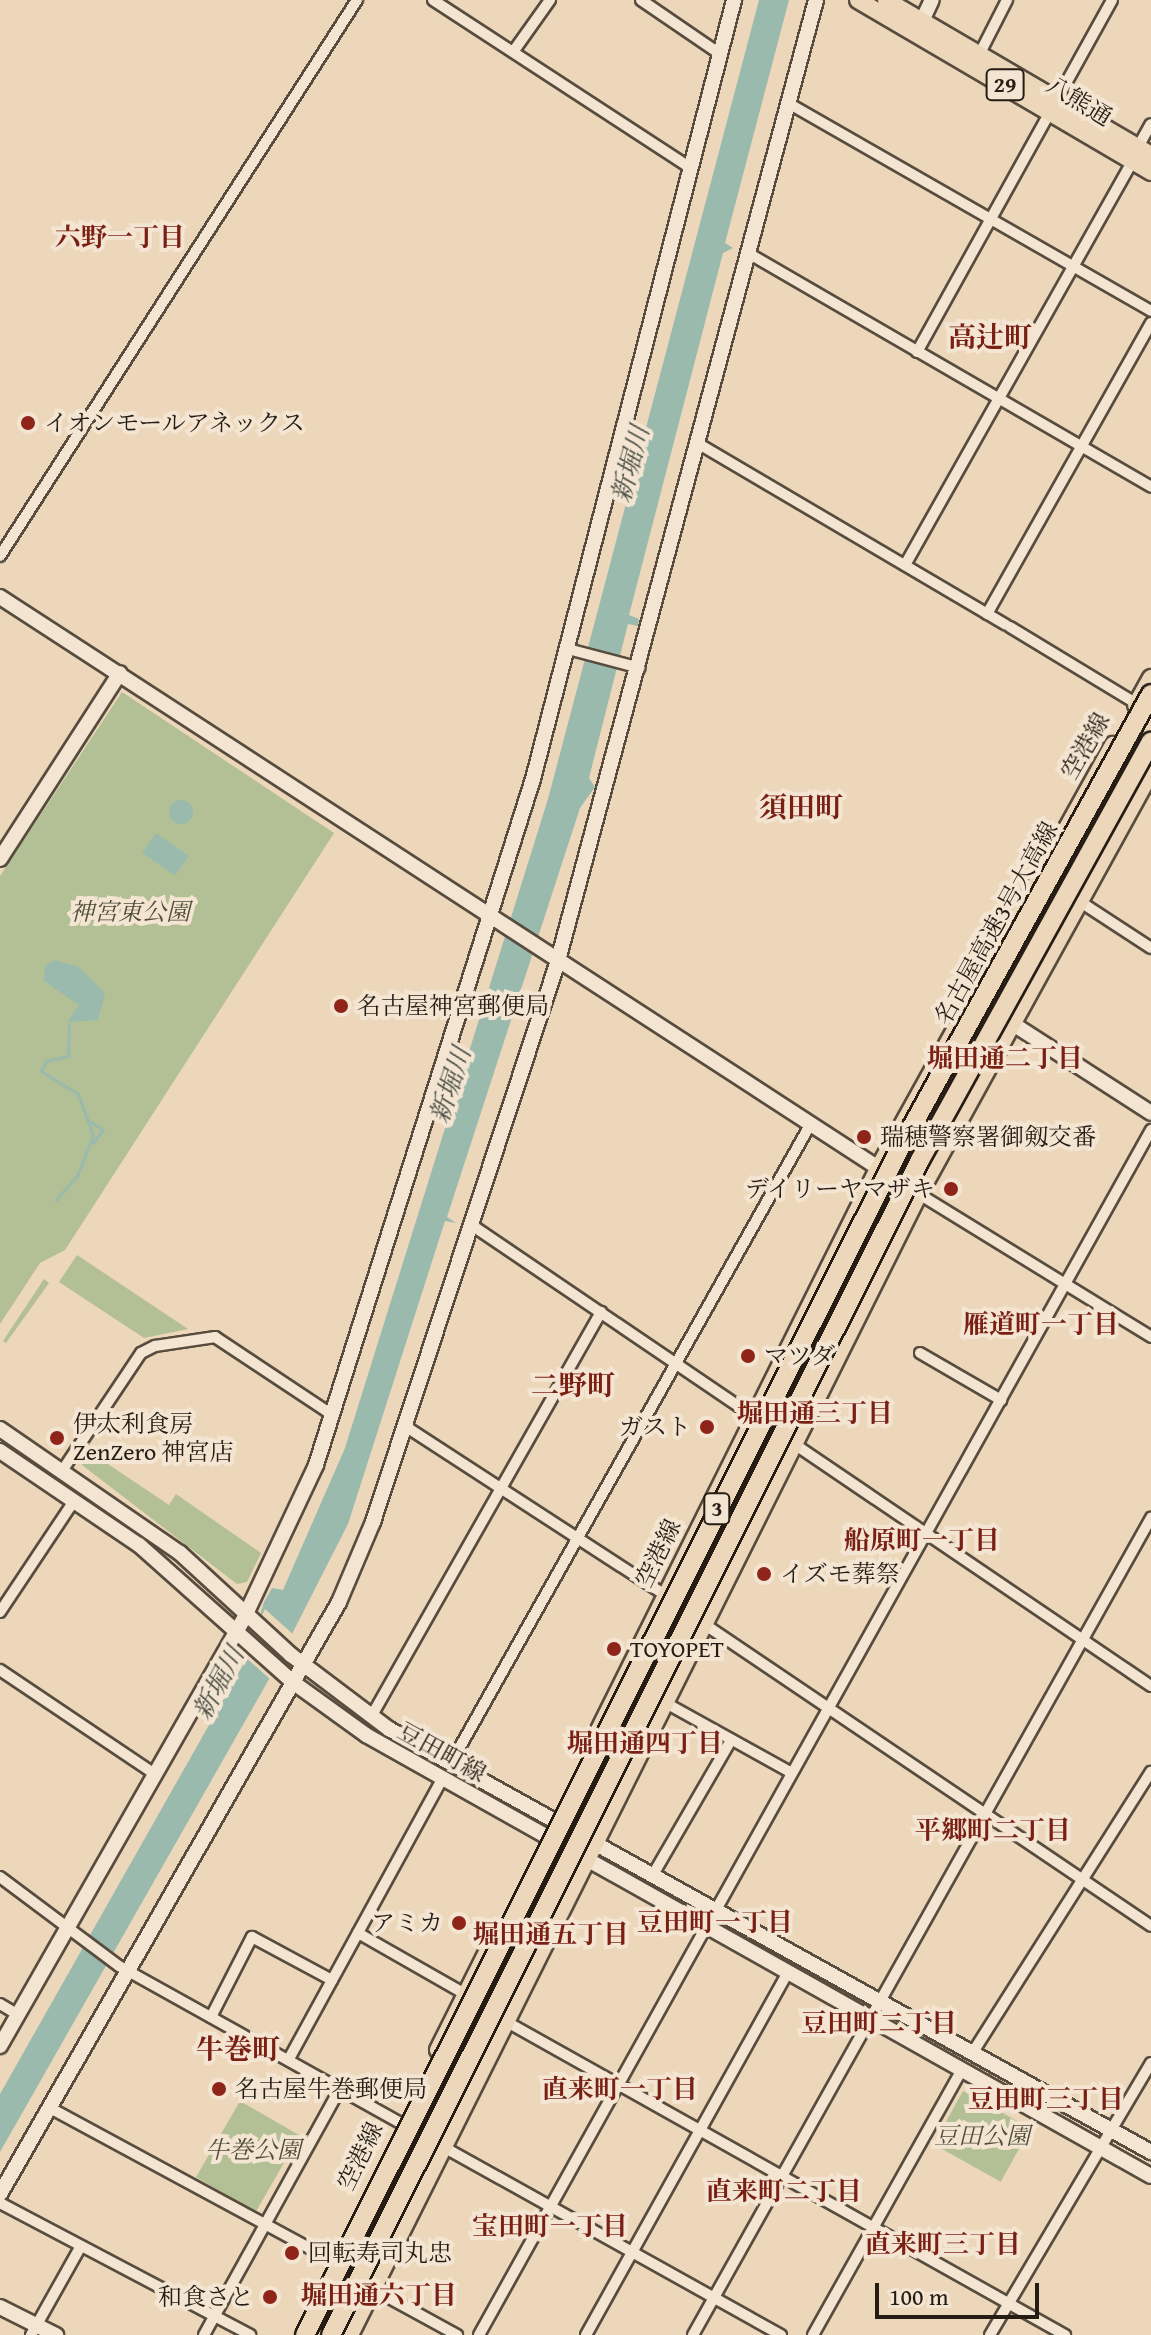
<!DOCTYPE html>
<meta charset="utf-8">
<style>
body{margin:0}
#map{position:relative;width:1151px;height:2335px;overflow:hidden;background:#edd7ba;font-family:"Gentium Book Plus","Noto Serif JP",serif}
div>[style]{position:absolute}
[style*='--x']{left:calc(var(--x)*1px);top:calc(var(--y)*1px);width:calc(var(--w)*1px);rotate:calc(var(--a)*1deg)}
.green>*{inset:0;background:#b3bf94;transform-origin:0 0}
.water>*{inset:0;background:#99baad;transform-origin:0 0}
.round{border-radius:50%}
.pier>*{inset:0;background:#edd7ba}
.stream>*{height:3px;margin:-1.5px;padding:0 1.5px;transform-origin:1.5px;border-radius:1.5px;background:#99baad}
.roads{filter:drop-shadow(2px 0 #574c3e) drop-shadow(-2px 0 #574c3e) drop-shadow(0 2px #574c3e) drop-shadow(0 -2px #574c3e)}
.street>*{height:10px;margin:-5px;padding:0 5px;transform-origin:5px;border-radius:5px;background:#f3e5d2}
.secondary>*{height:14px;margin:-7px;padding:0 7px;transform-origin:7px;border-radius:7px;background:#f3e5d2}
.primary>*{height:16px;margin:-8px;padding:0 8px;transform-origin:8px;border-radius:8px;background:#edd7ba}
.bridges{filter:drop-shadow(2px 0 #251d14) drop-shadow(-2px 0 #251d14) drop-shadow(0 2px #251d14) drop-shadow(0 -2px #251d14)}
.highway-bridge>*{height:18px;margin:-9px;padding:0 9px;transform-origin:9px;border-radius:9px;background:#edd7ba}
.dots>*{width:22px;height:22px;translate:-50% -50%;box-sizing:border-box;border:4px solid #f3e5d2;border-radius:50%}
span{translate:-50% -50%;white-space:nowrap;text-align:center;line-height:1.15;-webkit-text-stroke:8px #f3e5d2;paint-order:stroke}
.shield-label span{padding:2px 6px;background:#f3e5d2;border:2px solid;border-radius:6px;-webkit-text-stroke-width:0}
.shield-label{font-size:22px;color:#251d14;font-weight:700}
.street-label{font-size:24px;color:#251d14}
.poi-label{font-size:24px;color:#251d14}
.left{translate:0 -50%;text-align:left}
.right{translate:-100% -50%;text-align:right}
.park-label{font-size:24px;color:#504e3a;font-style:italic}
.neighbourhood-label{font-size:26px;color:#7a1f14;font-weight:700}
.water-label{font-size:26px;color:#484c42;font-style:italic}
.quarter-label{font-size:28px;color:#7a1f14;font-weight:700}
.scale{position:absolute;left:875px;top:2283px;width:164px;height:36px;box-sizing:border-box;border:4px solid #251d14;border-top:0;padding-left:10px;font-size:24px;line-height:28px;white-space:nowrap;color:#251d14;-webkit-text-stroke:6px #f3e5d2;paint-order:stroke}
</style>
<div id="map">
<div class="green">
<i style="clip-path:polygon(122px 692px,334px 833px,65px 1250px,40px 1263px,0 1324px,0 876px)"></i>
<i style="clip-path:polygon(77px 1255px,188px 1329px,144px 1338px,59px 1282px)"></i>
<i style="clip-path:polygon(44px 1279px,49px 1283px,6px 1343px,3px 1341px)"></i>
<i style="clip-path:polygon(87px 1450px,169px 1505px,176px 1494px,261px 1553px,247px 1582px,237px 1584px,82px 1465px)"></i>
<i style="left:963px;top:2091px;width:77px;height:61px;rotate:29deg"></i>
<i style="left:240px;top:2101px;width:69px;height:88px;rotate:30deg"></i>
</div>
<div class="water">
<i style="clip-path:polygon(759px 0,789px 0,725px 243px,733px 248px,723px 253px,629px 615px,639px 619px,638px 626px,628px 624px,589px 778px,595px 787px,580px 808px,447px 1217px,456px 1223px,445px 1221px,348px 1524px,268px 1681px,0 2152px,0 2094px,247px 1658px,264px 1602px,272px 1588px,283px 1590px,345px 1448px,548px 799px)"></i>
<i class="round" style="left:169px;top:800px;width:24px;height:24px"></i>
<i style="left:156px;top:833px;width:40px;height:24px;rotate:35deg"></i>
<i style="clip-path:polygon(55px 960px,79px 967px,105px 993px,98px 1020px,67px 1022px,79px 1005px,44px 981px,45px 966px)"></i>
</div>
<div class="pier">
<i style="clip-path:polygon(265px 1609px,295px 1636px,272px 1681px,243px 1655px)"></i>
</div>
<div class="stream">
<i style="--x:91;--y:1122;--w:14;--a:34"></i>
<i style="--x:103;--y:1130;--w:16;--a:128"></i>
<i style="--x:56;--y:1200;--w:32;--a:-49"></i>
<i style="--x:77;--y:1176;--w:44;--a:-68.7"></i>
<i style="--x:93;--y:1135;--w:44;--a:-110.1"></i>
<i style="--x:78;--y:1094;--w:44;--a:-148.1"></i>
<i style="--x:41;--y:1071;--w:11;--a:-63"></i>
<i style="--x:46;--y:1061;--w:23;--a:-13"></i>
<i style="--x:68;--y:1056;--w:32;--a:-88"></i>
</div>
<div class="roads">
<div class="street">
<i style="--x:433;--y:0;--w:308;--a:33.1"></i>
<i style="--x:641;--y:0;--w:96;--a:34.4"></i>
<i style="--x:513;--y:52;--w:64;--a:-54.6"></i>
<i style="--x:979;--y:55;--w:62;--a:-63"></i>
<i style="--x:788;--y:103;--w:418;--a:29.8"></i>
<i style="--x:1138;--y:147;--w:26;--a:-61"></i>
<i style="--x:748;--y:253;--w:466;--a:30.1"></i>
<i style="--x:917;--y:352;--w:402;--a:-61"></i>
<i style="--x:699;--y:444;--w:356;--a:30.5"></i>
<i style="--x:0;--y:556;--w:661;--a:-57.3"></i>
<i style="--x:905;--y:565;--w:464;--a:-60.6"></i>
<i style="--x:987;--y:614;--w:334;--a:-60.6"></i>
<i style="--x:1010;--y:627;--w:149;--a:31.2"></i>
<i style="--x:568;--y:649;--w:74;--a:14.8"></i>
<i style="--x:1079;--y:901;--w:86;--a:33.1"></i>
<i style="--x:919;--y:1194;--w:273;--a:31.6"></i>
<i style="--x:473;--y:1226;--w:819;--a:34.16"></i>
<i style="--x:920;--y:1353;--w:94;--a:30.1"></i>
<i style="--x:408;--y:1428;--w:306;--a:33"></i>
<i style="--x:62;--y:1471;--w:142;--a:-56.2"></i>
<i style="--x:141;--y:1353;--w:16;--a:-27"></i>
<i style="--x:155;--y:1346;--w:61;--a:-8.5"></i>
<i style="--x:215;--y:1337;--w:139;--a:33.6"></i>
<i style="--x:0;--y:1612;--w:133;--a:-56.3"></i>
<i style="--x:704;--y:1624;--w:539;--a:34.04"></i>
<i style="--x:0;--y:1670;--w:187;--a:33.9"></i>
<i style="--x:664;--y:1702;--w:146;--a:29"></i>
<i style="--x:371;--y:1717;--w:466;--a:-60.4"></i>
<i style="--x:451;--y:1763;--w:732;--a:-60.63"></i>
<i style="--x:654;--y:1873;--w:154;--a:-59.9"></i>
<i style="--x:0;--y:1877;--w:149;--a:36.8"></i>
<i style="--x:119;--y:1966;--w:758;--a:29.14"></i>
<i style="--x:717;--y:1908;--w:891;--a:-60.85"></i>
<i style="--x:358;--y:1933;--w:123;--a:29.7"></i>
<i style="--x:0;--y:2004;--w:21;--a:31"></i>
<i style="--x:211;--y:2017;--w:90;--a:-62.9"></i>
<i style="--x:252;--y:1937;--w:91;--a:28.3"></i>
<i style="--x:507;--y:2022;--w:640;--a:29.29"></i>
<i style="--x:973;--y:2052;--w:332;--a:-57.6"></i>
<i style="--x:290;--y:2057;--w:318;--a:-61.3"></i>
<i style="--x:52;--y:2109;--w:322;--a:28.4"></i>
<i style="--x:0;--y:2203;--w:283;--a:27.8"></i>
<i style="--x:373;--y:2289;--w:96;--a:28.7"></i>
<i style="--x:31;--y:2335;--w:102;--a:-60.7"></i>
<i style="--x:204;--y:2335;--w:283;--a:-61.1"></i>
<i style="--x:479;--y:2335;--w:469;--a:-60.9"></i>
<i style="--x:586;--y:2335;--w:415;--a:-60.9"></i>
<i style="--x:693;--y:2335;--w:937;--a:-60.73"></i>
<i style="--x:813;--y:2335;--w:304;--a:-60.7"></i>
<i style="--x:990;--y:2335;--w:316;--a:-59.4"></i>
</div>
<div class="secondary">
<i style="--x:922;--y:21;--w:23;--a:-65"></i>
<i style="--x:0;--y:597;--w:1091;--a:33.03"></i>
<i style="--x:0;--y:859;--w:221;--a:-57.2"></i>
<i style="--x:1013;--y:1024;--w:164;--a:32.8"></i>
<i style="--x:0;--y:1429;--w:219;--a:34.6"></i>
<i style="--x:180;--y:1553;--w:151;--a:42.6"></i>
<i style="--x:291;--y:1655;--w:123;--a:37.1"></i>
<i style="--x:389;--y:1729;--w:872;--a:29.04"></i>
<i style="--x:0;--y:1451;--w:168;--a:34.1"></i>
<i style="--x:139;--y:1545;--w:208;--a:41.7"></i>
<i style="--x:294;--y:1683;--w:89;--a:35.8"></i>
<i style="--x:366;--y:1735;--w:900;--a:29.33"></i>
<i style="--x:0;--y:2046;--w:497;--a:-60.3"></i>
<i style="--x:246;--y:1614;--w:165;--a:-64.8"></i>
<i style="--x:316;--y:1465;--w:720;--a:-72.45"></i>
<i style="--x:533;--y:779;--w:805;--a:-75.53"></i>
<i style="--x:0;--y:2194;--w:682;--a:-60.2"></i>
<i style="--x:339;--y:1602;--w:87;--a:-67"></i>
<i style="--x:373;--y:1522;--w:588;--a:-71.75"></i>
<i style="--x:557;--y:964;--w:998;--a:-74.96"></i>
<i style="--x:0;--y:2307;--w:63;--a:26.6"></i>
</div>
<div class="primary">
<i style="--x:858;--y:0;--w:340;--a:30.4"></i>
<i style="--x:886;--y:0;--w:307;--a:30.3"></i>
<i style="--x:1136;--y:705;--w:31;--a:-61"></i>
<i style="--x:598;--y:1732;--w:629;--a:-63.56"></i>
<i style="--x:878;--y:1169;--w:485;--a:-61"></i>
<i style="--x:438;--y:2050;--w:125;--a:-63.4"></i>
<i style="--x:350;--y:2335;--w:1275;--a:-63.5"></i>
<i style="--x:919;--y:1194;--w:482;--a:-61.2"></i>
</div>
</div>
<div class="bridges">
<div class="highway-bridge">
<i style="--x:305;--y:2335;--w:1326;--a:-63.38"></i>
<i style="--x:899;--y:1150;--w:521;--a:-61.07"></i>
<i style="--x:331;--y:2335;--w:1314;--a:-63.38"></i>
<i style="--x:920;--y:1160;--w:478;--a:-61.1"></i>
</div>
</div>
<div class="dots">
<i style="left:28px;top:423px;background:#8f2418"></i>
<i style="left:341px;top:1006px;background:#8f2418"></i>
<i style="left:864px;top:1137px;background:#8f2418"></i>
<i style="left:951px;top:1189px;background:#8f2418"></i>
<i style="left:748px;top:1356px;background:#8f2418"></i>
<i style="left:707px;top:1427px;background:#8f2418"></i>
<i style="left:57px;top:1438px;background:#8f2418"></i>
<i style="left:764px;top:1574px;background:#8f2418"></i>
<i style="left:614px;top:1649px;background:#8f2418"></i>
<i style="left:459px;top:1923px;background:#8f2418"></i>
<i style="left:219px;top:2089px;background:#8f2418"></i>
<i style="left:292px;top:2253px;background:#8f2418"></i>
<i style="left:270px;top:2297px;background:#8f2418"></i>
</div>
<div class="shield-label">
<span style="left:1005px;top:85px">29</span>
<span style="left:717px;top:1509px">3</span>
</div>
<div class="street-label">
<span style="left:1079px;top:101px;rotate:31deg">八熊通</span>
<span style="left:1085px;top:746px;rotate:-60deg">空港線</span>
<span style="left:996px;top:923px;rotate:-61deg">名古屋高速3号大高線</span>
<span style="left:658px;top:1553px;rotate:-64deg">空港線</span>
<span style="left:442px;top:1752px;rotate:29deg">豆田町線</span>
<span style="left:360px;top:2156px;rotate:-64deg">空港線</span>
</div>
<div class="poi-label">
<span class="left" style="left:44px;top:423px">イオンモールアネックス</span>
<span class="left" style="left:357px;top:1006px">名古屋神宮郵便局</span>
<span class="left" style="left:880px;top:1137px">瑞穂警察署御剱交番</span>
<span class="right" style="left:935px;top:1189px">デイリーヤマザキ</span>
<span class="left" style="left:764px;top:1356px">マツダ</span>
<span class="left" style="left:73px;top:1438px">伊太利食房<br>ZenZero 神宮店</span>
<span class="right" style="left:691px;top:1427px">ガスト</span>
<span class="left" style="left:780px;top:1574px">イズモ葬祭</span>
<span class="left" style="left:630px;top:1649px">TOYOPET</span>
<span class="right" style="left:443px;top:1923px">アミカ</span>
<span class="left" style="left:235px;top:2089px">名古屋牛巻郵便局</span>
<span class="left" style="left:308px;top:2253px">回転寿司丸忠</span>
<span class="right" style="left:254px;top:2297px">和食さと</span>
</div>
<div class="park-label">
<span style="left:130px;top:912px">神宮東公園</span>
<span style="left:982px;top:2136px">豆田公園</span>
<span style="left:253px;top:2150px">牛巻公園</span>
</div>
<div class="neighbourhood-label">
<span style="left:120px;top:237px">六野一丁目</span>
<span style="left:1005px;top:1058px">堀田通二丁目</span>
<span style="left:1041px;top:1324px">雁道町一丁目</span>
<span style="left:815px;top:1413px">堀田通三丁目</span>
<span style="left:922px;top:1540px">船原町一丁目</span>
<span style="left:645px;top:1743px">堀田通四丁目</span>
<span style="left:993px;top:1830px">平郷町二丁目</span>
<span style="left:715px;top:1922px">豆田町一丁目</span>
<span style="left:551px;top:1934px">堀田通五丁目</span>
<span style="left:879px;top:2023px">豆田町二丁目</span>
<span style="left:620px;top:2089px">直来町一丁目</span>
<span style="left:1046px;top:2099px">豆田町三丁目</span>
<span style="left:784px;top:2191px">直来町二丁目</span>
<span style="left:550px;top:2226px">宝田町一丁目</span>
<span style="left:943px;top:2244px">直来町三丁目</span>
<span style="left:379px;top:2295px">堀田通六丁目</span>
</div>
<div class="water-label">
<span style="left:630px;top:464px;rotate:-75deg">新堀川</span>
<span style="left:450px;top:1085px;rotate:-72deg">新堀川</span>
<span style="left:218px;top:1683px;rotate:-62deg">新堀川</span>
</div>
<div class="quarter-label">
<span style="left:990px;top:337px">高辻町</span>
<span style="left:801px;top:807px">須田町</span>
<span style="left:573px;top:1385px">二野町</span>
<span style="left:238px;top:2049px">牛巻町</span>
</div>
<div class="scale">100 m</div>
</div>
